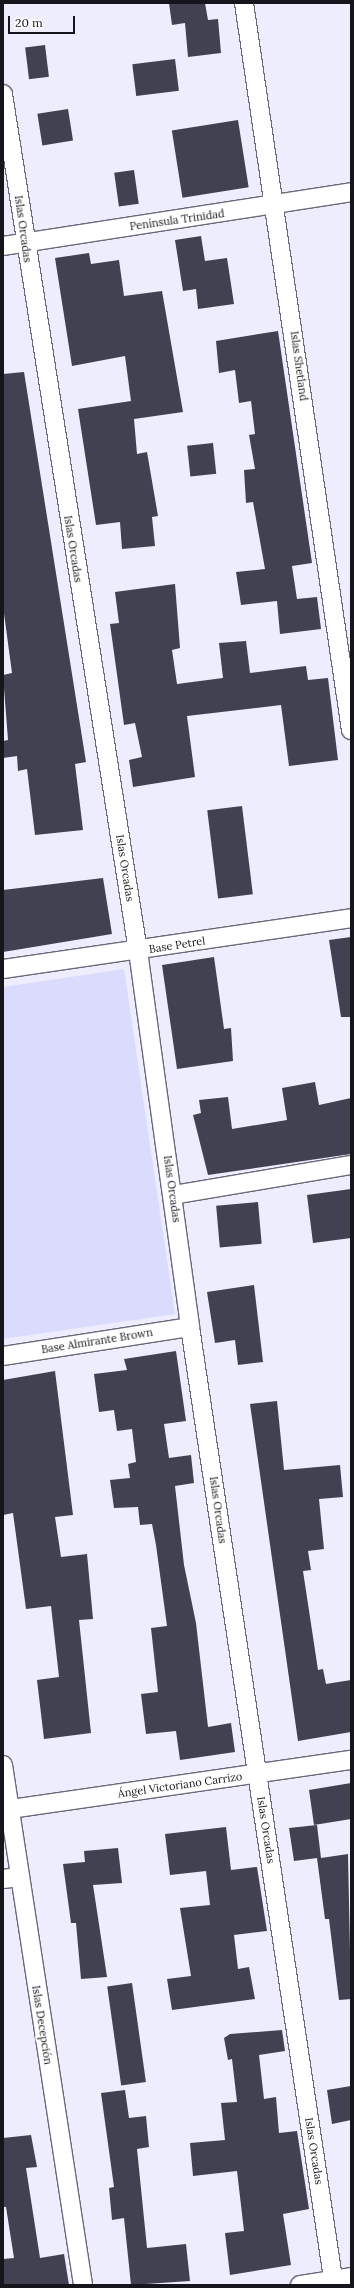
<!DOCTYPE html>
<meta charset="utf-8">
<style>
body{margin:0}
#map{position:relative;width:354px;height:2288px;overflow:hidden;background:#ededfd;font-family:Lora,serif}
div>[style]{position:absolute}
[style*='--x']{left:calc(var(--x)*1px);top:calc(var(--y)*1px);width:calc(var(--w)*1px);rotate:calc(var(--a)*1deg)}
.green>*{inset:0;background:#dbdbfd}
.building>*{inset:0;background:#424151;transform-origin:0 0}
.roads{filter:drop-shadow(1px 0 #696979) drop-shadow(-1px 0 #696979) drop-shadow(0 1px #696979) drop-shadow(0 -1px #696979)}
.street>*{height:18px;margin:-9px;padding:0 9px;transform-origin:9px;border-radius:9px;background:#fff}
span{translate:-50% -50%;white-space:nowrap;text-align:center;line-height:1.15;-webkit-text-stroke:4px #fff;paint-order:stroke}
.street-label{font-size:11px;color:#15151b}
.frame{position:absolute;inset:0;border:4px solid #15151b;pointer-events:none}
.scale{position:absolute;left:8px;top:16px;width:67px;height:18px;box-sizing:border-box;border:2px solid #15151b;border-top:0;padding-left:5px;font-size:12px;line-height:14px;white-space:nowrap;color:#15151b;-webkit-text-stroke:3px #fff;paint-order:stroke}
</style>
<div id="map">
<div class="green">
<i style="clip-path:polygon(124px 969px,175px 1314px,3px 1339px,3px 987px)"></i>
</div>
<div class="building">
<i style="clip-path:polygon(169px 3px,205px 3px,208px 20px,218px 19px,221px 53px,188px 57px,185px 23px,172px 25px)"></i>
<i style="left:45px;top:45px;width:32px;height:20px;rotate:83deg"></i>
<i style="left:175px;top:59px;width:32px;height:43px;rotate:83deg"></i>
<i style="left:68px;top:109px;width:32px;height:31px;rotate:81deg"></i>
<i style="left:238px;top:120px;width:68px;height:67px;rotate:81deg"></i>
<i style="left:134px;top:170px;width:34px;height:20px;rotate:82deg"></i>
<i style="clip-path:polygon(201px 236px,205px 261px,227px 258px,234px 304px,198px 309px,196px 289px,183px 291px,175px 240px)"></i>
<i style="clip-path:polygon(89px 253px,91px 264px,119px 260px,124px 296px,162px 291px,183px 412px,134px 419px,137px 454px,147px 452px,158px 516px,152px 517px,155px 546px,122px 549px,120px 522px,96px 525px,78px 409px,131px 401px,125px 356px,72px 366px,55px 258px)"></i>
<i style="clip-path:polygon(278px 331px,312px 563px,292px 566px,297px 599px,317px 597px,321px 629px,280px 634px,277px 601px,241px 605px,236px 572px,265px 569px,253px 502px,246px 503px,244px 470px,255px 469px,249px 435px,255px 434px,251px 401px,239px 403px,235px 370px,219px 373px,216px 341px)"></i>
<i style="clip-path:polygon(24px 372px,86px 762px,75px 764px,83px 830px,35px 835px,27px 769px,18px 771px,17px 756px,3px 758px,3px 741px,8px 740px,3px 675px,12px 673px,3px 606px,3px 374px)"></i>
<i style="left:213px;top:443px;width:31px;height:26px;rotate:84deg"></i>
<i style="clip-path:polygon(175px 584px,180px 648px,172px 650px,177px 684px,223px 678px,219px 643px,246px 641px,250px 673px,306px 666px,308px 680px,328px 678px,338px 760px,289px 766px,281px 705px,187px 716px,195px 777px,133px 787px,129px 760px,142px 757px,135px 723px,124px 725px,110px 624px,119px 623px,115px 592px)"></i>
<i style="left:242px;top:806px;width:89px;height:35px;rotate:83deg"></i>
<i style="clip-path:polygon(103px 878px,112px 934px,3px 952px,3px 890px)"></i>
<i style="clip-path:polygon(351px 937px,351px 1017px,341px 1017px,329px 940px)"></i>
<i style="clip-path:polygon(214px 957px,224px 1029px,231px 1028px,233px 1061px,177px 1069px,162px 965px)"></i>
<i style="clip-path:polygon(315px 1082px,319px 1105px,351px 1098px,351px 1154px,208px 1175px,193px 1115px,201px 1113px,199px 1100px,228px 1097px,232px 1129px,287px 1120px,282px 1088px)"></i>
<i style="clip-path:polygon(351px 1189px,351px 1238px,313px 1243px,307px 1195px)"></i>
<i style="left:258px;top:1202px;width:42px;height:42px;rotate:85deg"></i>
<i style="clip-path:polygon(254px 1285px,263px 1362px,238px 1365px,235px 1340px,215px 1343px,207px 1292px)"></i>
<i style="clip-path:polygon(176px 1351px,186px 1421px,164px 1424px,169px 1458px,191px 1455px,194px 1483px,175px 1486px,184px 1565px,196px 1623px,208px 1727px,231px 1723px,235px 1752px,180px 1760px,176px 1731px,146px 1734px,141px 1694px,158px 1692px,151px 1628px,167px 1626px,156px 1545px,152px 1524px,140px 1525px,138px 1507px,114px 1508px,110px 1480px,130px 1478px,128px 1464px,136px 1462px,132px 1429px,117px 1431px,114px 1410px,99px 1412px,94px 1374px,127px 1370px,124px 1359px)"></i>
<i style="clip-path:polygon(55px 1371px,73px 1515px,55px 1517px,61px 1557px,87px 1554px,93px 1619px,79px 1620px,91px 1733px,44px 1739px,37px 1680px,59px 1677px,51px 1606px,26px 1609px,13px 1513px,3px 1515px,3px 1380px)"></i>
<i style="clip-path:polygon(277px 1401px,284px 1470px,340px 1465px,343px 1497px,319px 1499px,324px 1549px,308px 1551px,311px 1570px,303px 1571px,318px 1670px,323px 1669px,326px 1684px,351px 1680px,351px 1732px,298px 1741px,250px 1404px)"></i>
<i style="clip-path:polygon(351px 1783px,351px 1819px,314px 1825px,309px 1790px)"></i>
<i style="clip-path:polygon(317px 1825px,321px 1858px,348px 1854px,351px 1999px,339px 2000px,329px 1919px,325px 1919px,317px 1858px,294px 1861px,289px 1828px)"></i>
<i style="clip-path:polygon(226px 1827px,231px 1870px,257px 1867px,267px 1931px,234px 1935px,238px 1969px,249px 1967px,255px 1999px,172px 2010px,167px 1979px,191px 1976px,180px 1908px,210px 1905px,206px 1871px,170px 1875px,165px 1834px)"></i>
<i style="clip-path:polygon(118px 1848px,122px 1883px,93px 1885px,107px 1977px,81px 1979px,76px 1923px,71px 1923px,63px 1864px,85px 1862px,84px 1851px)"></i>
<i style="left:132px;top:1983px;width:100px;height:25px;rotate:82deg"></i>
<i style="clip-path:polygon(282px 2030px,285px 2051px,259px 2055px,264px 2099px,276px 2097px,279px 2133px,297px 2131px,309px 2209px,283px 2214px,291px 2265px,230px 2275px,225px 2233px,244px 2231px,237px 2171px,193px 2176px,190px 2143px,225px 2140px,221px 2103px,237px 2102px,232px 2059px,228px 2060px,224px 2038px,230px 2034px)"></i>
<i style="clip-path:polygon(351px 2086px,351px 2120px,332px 2124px,327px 2090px)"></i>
<i style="clip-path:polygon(125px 2090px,129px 2118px,146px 2116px,149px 2147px,137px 2149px,147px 2248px,186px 2244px,190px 2281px,131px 2285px,124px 2218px,112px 2220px,109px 2188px,114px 2187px,101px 2093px)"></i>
<i style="clip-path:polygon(31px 2135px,37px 2167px,26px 2168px,40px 2258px,64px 2254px,69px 2285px,3px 2285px,3px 2259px,14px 2258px,6px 2207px,3px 2207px,3px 2138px)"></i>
</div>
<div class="roads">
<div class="street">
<i style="--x:244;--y:3;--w:735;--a:81.63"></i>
<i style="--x:3;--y:94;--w:868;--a:81.05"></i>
<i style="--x:138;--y:951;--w:380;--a:82.1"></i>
<i style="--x:190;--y:1327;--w:969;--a:81.45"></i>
<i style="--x:3;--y:246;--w:352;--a:-8.8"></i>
<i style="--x:3;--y:969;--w:352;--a:-8.3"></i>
<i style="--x:173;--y:1195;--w:181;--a:-9.6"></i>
<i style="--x:3;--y:1356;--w:189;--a:-8.8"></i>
<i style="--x:3;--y:1765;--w:526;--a:81.25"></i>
<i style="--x:10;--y:1809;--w:345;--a:-8.2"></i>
<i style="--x:3;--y:1879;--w:16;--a:-7"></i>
<i style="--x:300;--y:2285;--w:52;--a:-8.9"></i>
</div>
</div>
<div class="street-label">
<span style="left:177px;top:220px;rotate:-8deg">Península Trinidad</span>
<span style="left:23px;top:229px;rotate:82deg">Islas Orcadas</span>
<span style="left:299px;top:366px;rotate:82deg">Islas Shetland</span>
<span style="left:73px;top:549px;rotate:81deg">Islas Orcadas</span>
<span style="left:125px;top:868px;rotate:81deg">Islas Orcadas</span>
<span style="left:177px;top:945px;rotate:-9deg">Base Petrel</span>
<span style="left:172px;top:1189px;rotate:82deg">Islas Orcadas</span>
<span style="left:97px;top:1341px;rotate:-9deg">Base Almirante Brown</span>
<span style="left:218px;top:1510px;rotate:82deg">Islas Orcadas</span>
<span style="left:180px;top:1785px;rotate:-8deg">Ángel Victoriano Carrizo</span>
<span style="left:266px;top:1830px;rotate:81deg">Islas Orcadas</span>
<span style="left:42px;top:2025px;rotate:81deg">Islas Decepción</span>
<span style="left:314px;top:2151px;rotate:81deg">Islas Orcadas</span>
</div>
<div class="frame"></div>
<div class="scale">20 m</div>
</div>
